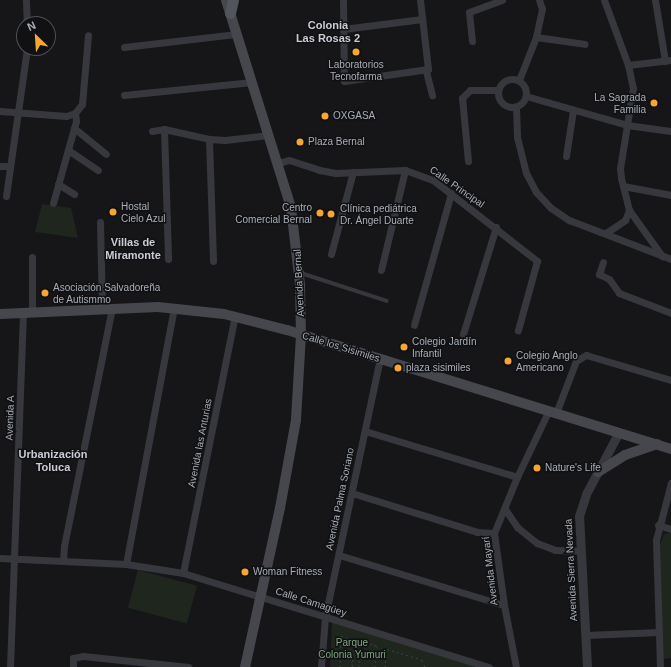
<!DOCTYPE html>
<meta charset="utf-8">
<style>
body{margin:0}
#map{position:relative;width:671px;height:667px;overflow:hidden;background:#161618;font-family:Arial,sans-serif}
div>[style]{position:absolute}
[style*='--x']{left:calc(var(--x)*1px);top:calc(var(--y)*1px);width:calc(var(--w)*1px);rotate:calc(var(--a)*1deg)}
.green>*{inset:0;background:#1e261e;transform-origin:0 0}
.path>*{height:1px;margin-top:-0.5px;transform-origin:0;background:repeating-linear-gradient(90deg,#3d3f44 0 2px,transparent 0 5px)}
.service>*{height:3.5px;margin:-1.75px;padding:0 1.75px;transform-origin:1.75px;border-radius:1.75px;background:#37383d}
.minor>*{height:7px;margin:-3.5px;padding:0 3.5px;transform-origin:3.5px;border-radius:3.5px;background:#37383d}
.minor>.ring{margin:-3.5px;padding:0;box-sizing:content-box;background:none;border:7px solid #37383d;border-radius:50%}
.tertiary>*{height:9px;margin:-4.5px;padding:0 4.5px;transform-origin:4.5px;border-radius:4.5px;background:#37383d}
.secondary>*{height:10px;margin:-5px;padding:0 5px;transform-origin:5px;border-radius:5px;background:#45474d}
.primary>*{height:11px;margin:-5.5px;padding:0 5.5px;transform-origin:5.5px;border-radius:5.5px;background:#53555c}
.dots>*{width:11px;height:11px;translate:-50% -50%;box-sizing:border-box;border:2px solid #111113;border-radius:50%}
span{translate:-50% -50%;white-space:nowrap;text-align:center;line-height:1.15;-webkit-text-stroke:3px #111113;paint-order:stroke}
.poi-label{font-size:10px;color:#a7aeb8}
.right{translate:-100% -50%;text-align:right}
.left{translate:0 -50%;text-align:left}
.street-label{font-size:10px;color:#a7aeb8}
.park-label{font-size:10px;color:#7ea47e}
.neighbourhood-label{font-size:11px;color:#c9ccd4;font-weight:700}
.north{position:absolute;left:16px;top:16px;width:40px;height:40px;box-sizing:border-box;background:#111113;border:1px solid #4d5055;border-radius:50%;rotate:335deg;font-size:11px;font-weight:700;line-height:16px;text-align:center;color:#a7aeb8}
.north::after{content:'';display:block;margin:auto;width:14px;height:18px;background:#f7a62f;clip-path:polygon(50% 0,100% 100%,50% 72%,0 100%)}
</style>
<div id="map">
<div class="green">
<i style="clip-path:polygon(42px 204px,71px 208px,78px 238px,35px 232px)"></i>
<i style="clip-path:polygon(671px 533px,671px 658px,663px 659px,660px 545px,664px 534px)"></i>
<i style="left:138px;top:570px;width:61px;height:39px;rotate:15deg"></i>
<i style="clip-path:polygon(332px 621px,474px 665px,473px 667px,330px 667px)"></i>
</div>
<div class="path">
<i style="--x:340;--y:667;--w:31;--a:-88"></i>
<i style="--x:341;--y:636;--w:15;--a:16"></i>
<i style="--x:355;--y:640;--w:27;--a:96"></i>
<i style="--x:359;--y:667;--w:26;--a:-88"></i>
<i style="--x:360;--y:641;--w:18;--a:16"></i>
<i style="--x:377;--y:646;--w:21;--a:95"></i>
<i style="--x:385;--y:667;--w:18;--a:-84"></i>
<i style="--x:387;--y:649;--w:37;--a:17"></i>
<i style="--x:422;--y:660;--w:8;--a:67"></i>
</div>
<div class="service">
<i style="--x:301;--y:273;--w:90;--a:18"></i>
</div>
<div class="minor">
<i style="--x:26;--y:0;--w:24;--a:88"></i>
<i style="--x:343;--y:0;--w:81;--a:89.3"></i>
<i style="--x:344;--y:81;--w:85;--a:-8.1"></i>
<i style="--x:428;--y:69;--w:69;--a:-96.6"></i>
<i style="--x:604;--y:0;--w:69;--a:69.7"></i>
<i style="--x:628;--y:65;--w:24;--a:78"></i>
<i style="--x:633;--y:88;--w:81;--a:99.2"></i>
<i style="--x:620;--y:168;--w:10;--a:84"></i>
<i style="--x:621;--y:178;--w:33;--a:76"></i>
<i style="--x:629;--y:210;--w:57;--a:54.3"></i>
<i style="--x:655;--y:0;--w:62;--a:80.7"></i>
<i style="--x:343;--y:29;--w:80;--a:-7.2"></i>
<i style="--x:536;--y:37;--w:49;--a:8.1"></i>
<i style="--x:472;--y:41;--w:29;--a:-96"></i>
<i style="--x:469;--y:12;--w:35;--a:-20"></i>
<i style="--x:124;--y:47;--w:114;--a:-6.6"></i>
<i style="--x:628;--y:65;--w:43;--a:-6.6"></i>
<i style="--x:426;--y:71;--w:25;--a:76"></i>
<i class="ring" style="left:498px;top:79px;width:21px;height:21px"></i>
<i style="--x:519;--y:80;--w:46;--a:-68.4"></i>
<i style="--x:536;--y:37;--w:29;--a:-78"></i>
<i style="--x:542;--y:9;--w:9;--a:-108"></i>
<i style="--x:124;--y:95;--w:129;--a:-5.8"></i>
<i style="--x:526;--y:96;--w:105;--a:16"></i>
<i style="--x:627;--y:125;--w:44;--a:7.8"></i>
<i style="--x:516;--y:107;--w:30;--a:88"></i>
<i style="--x:517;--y:137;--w:37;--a:76"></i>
<i style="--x:526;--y:173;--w:21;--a:62"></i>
<i style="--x:536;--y:192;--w:22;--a:47"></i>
<i style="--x:551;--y:208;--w:22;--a:34"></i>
<i style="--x:569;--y:220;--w:109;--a:20.9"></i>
<i style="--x:0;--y:111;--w:66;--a:4.3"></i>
<i style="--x:66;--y:116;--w:9;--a:-18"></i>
<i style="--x:75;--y:113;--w:11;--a:-52"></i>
<i style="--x:82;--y:104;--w:69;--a:-85"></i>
<i style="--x:74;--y:128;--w:41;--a:39.1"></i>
<i style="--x:164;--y:129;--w:130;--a:88.2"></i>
<i style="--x:152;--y:131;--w:12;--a:-9"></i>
<i style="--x:164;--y:129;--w:46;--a:12.5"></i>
<i style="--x:209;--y:139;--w:16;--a:4"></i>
<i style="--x:225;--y:140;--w:44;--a:-6.5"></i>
<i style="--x:209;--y:139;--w:122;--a:88.1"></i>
<i style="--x:68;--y:150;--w:36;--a:34"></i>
<i style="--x:566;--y:156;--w:47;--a:-81.3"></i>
<i style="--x:468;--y:161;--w:63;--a:-95.4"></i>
<i style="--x:462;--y:98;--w:11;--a:-45"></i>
<i style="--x:470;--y:90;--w:28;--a:0"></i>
<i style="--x:278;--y:163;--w:11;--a:-15"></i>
<i style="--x:289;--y:160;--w:32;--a:18"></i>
<i style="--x:319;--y:170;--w:17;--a:10"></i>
<i style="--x:336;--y:173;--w:69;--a:-2.5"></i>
<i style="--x:405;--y:170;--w:30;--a:20"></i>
<i style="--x:433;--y:180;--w:132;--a:37.9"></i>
<i style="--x:537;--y:261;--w:72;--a:105.4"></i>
<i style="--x:0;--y:166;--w:10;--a:0"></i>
<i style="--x:58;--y:184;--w:19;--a:32"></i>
<i style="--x:623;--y:186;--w:49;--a:10.6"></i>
<i style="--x:6;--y:196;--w:149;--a:-81.9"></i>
<i style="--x:53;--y:203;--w:85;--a:-74.3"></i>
<i style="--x:76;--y:121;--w:8;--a:-97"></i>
<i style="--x:100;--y:222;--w:87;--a:88.7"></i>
<i style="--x:606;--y:233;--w:23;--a:-34"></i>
<i style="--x:625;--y:220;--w:11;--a:-68"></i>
<i style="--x:331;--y:254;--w:85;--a:-75"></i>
<i style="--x:603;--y:262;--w:13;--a:108"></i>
<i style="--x:599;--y:274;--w:11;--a:27"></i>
<i style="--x:609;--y:279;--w:17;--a:54"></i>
<i style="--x:619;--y:293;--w:56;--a:21"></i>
<i style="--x:381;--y:270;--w:103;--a:-76.5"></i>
<i style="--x:32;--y:313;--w:56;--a:-90"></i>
<i style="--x:414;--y:325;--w:137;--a:-74.3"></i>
<i style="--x:463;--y:334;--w:112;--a:-72.9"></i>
<i style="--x:556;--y:413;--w:56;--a:-69"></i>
<i style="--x:576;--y:361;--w:12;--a:-31"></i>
<i style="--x:586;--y:355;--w:89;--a:16.4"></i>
<i style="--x:365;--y:431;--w:159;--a:16.8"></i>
<i style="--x:352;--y:493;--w:131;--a:17.3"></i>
<i style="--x:477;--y:532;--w:17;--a:3"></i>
<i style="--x:505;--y:509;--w:22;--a:56"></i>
<i style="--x:517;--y:527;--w:26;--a:39"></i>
<i style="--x:537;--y:543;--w:19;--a:21"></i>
<i style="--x:555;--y:550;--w:25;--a:2"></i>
<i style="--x:658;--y:525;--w:14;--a:17"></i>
<i style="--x:339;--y:555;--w:172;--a:16.9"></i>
<i style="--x:0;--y:558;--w:126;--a:2.7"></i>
<i style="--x:126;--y:564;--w:58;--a:9"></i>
<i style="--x:183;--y:573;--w:320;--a:17.1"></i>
<i style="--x:63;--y:561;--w:15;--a:-86"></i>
<i style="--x:64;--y:546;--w:242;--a:-78.6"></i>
<i style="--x:126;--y:564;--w:260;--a:-79.4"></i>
<i style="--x:183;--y:573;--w:262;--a:-78.6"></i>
<i style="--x:586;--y:635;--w:73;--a:-2.4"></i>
<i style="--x:10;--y:667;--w:354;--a:-87.9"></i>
<i style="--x:73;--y:667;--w:9;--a:-90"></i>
<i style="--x:73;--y:658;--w:10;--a:-11"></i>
<i style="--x:83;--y:656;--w:106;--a:6"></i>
<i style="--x:321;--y:667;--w:50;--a:-85.4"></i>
<i style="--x:325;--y:617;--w:265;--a:-78"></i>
<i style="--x:516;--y:667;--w:63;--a:-101"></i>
<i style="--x:504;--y:605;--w:73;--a:-97.9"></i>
<i style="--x:494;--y:533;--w:61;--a:-67.7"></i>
<i style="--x:517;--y:477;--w:74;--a:-64.5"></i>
<i style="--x:660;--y:667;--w:127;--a:-91.8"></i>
<i style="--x:656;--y:540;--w:59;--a:-75.3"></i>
</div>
<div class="tertiary">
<i style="--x:587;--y:667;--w:151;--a:-93"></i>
<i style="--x:579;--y:516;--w:23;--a:-72"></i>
<i style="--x:586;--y:494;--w:70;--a:-62"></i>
</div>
<div class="secondary">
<i style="--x:226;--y:0;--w:218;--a:72.6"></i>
<i style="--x:291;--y:208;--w:78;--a:83.3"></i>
<i style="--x:300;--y:285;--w:50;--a:88.9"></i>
<i style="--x:301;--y:335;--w:85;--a:93.4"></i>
<i style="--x:296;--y:420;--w:89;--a:100.3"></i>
<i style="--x:280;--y:508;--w:163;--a:102.4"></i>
<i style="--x:0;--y:314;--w:158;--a:-2.5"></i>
<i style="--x:158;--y:307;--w:66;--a:6.1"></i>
<i style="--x:224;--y:314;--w:65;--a:14.3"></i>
<i style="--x:287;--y:330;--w:402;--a:17.2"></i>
<i style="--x:598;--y:472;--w:32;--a:-32"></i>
<i style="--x:625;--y:455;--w:34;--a:-19"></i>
</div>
<div class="primary">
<i style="--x:230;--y:13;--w:13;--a:-77"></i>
</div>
<div class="dots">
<i style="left:356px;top:52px;background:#f7a62f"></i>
<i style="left:654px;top:103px;background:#f7a62f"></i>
<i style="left:325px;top:116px;background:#f7a62f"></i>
<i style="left:300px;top:142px;background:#f7a62f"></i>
<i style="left:113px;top:212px;background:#f7a62f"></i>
<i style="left:320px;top:213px;background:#f7a62f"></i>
<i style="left:331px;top:214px;background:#f7a62f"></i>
<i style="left:45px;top:293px;background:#f7a62f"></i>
<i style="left:404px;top:347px;background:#f7a62f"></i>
<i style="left:508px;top:361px;background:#f7a62f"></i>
<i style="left:398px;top:368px;background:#f7a62f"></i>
<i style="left:537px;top:468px;background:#f7a62f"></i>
<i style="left:245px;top:572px;background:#f7a62f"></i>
</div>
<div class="poi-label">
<span style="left:356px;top:70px">Laboratorios<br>Tecnofarma</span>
<span class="right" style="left:646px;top:103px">La Sagrada<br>Familia</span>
<span class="left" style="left:333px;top:116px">OXGASA</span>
<span class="left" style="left:308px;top:142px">Plaza Bernal</span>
<span class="left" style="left:121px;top:212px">Hostal<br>Cielo Azul</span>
<span class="right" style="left:312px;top:213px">Centro<br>Comercial Bernal</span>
<span class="left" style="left:340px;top:214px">Clínica pediátrica<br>Dr. Ángel Duarte</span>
<span class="left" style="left:53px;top:293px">Asociación Salvadoreña<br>de Autismmo</span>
<span class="left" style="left:412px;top:347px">Colegio Jardín<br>Infantil</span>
<span class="left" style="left:516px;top:361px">Colegio Anglo<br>Americano</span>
<span class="left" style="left:406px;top:368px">plaza sisimiles</span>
<span class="left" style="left:545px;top:468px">Nature's Life</span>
<span class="left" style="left:253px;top:572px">Woman Fitness</span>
</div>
<div class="street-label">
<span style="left:457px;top:187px;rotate:35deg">Calle Principal</span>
<span style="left:299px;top:283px;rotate:-93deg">Avenida Bernal</span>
<span style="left:341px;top:347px;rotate:17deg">Calle los Sisimiles</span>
<span style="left:10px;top:418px;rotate:-88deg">Avenida A</span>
<span style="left:200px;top:443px;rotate:-79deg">Avenida las Anturias</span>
<span style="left:340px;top:499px;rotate:-78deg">Avenida Palma Soriano</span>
<span style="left:571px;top:570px;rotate:-93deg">Avenida Sierra Nevada</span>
<span style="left:490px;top:571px;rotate:-97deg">Avenida Mayarí</span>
<span style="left:311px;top:602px;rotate:18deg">Calle Camagüey</span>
</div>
<div class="park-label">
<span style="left:352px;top:648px">Parque<br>Colonia Yumuri</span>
</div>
<div class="neighbourhood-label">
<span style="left:328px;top:32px">Colonia<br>Las Rosas 2</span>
<span style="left:133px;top:249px">Villas de<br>Miramonte</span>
<span style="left:53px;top:461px">Urbanización<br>Toluca</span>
</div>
<div class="north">N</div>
</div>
